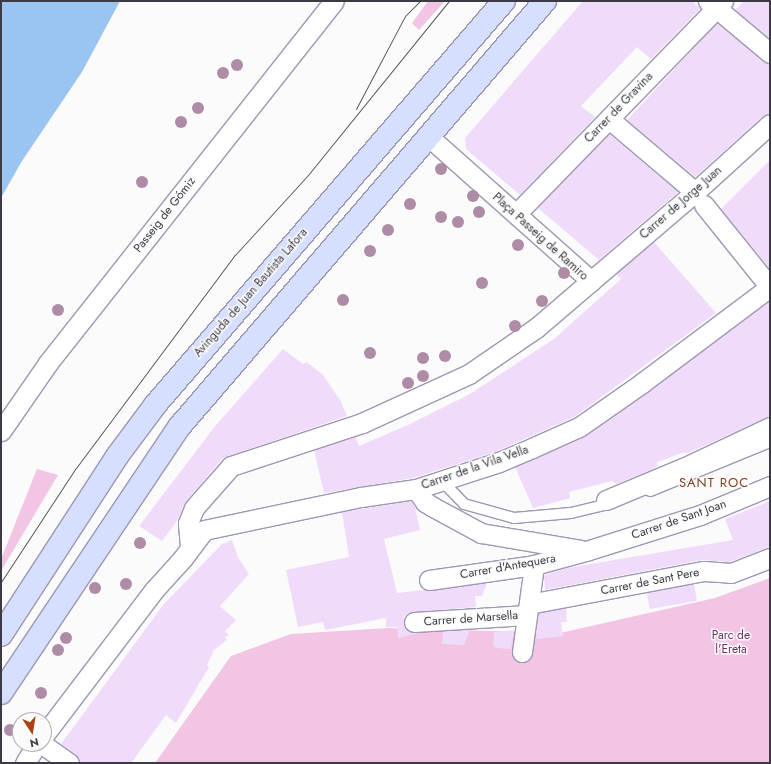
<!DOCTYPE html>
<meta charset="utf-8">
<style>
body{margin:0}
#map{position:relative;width:771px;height:764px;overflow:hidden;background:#fbfbfb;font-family:Jost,sans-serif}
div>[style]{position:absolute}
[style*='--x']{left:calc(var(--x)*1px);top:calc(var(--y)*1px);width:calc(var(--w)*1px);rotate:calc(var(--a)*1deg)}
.green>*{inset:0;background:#f1c5e3}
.water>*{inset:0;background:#9ac4f2}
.building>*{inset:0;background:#f1dbfa;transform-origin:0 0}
.roads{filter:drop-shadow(1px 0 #9d98b3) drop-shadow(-1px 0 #9d98b3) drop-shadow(0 1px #9d98b3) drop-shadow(0 -1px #9d98b3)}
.lane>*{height:10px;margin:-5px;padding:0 5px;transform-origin:5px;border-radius:5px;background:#fff}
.street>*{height:19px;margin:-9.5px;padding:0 9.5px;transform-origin:9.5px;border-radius:9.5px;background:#fff}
.primary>*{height:22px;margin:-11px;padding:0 11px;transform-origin:11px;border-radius:11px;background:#d7dffe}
.tram>*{height:1px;margin:-0.5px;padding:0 0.5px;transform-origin:0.5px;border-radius:0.5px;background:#55535d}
.trees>*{width:12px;height:12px;margin:-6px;border-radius:50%;background:#af8ca6}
span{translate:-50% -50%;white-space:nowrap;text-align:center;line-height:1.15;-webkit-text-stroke:3px #fbfbfb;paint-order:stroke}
.street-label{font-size:12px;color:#3c3a45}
.park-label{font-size:12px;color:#703161}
.neighbourhood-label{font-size:13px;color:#803e22;letter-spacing:1px}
.frame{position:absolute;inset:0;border:2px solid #3c3a45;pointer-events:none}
.north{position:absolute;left:12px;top:712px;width:40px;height:40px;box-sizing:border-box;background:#fbfbfb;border:1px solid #afaeb2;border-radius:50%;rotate:168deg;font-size:11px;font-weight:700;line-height:16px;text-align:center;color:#3c3a45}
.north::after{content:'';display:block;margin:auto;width:14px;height:18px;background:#a84412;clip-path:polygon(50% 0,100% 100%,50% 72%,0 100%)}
</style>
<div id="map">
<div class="green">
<i style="clip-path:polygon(428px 1px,445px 1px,419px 30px,412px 23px)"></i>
<i style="clip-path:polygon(37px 469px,58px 475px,1px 571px,1px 559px)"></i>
<i style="clip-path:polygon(770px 578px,770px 763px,155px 763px,231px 656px,291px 634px,389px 628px,560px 633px,715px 598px)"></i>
</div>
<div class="water">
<i style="clip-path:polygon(1px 1px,120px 1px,82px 72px,22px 161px,1px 198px)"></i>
</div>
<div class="building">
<i style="clip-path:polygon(583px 1px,692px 1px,700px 9px,651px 59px,637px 47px,581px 106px,595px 117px,520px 195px,466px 149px,465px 138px)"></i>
<i style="clip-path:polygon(744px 1px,770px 1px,770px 39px,735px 10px)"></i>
<i style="clip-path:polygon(717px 23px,763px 61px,770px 64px,770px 113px,763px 116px,695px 177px,627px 120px)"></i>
<i style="clip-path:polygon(609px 134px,678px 192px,599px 260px,538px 208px)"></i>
<i style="clip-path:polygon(770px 160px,770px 269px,721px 209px)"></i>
<i style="clip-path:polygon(654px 242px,716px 313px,574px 417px,495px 452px,413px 478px,324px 493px,314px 450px,356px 437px,359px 446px,408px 425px,470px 394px,554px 339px,621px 279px,616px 274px)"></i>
<i style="clip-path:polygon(770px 301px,770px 416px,686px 454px,685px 452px,657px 462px,658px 466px,651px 470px,616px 484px,612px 481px,569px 492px,570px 498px,533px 508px,515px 467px,585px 436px)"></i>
<i style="clip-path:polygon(283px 349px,303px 364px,307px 362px,323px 375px,340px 400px,347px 416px,223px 458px,186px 501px,177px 521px,162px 541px,139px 526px,216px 425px)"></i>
<i style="clip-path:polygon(411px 501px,415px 507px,420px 530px,384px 539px,397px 593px,487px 583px,482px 596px,475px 596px,476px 607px,408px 613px,404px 617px,405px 628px,409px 632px,420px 633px,398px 638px,397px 627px,386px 627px,386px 618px,325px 630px,323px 622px,298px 627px,286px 570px,349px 557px,342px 512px)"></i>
<i style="clip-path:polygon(770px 501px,770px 547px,729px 562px,702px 560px,545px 590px,544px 575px,567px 568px,733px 540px,725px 519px)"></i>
<i style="clip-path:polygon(232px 540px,238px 557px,249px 574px,220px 606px,236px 620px,225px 631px,229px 635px,225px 638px,227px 640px,214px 650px,207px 665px,209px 667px,176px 723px,166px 715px,131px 763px,80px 763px,76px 754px,61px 744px,164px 604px,222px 544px)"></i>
<i style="left:694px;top:584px;width:17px;height:48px;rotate:80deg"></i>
<i style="clip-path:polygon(566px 608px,567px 622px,561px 622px,563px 636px,536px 639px,538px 613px)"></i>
<i style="clip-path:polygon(470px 630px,464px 645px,442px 644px,443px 631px)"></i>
<i style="clip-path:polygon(514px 630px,511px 649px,496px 648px,493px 645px,494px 632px)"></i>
</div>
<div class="roads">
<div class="lane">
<i style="--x:442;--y:481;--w:32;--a:46"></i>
<i style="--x:464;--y:504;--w:52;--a:15.6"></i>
<i style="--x:514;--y:518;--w:57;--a:-5"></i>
<i style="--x:571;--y:513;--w:42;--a:-13.7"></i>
<i style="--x:650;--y:491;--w:130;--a:-22.2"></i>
</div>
<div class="street">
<i style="--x:708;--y:1;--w:81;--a:40"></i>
<i style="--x:609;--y:119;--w:113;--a:40.3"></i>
<i style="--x:429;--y:137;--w:217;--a:41.6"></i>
<i style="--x:704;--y:205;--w:105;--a:51.2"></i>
<i style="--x:516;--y:214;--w:297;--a:-45.8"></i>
<i style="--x:1;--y:431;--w:83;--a:-55.3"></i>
<i style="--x:48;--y:363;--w:461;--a:-51.7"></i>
<i style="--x:416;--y:489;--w:16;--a:55"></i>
<i style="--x:425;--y:502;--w:9;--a:32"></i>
<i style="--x:433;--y:507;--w:55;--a:28.4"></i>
<i style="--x:481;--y:533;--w:101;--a:9.6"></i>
<i style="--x:606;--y:500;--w:83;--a:-22.6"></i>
<i style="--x:683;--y:468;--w:96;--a:-25.2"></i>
<i style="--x:190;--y:547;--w:24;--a:-95"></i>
<i style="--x:188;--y:523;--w:16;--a:-68"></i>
<i style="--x:194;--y:508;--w:56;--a:-48.6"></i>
<i style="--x:231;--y:466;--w:138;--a:-18.2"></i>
<i style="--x:362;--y:423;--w:118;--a:-24.6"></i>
<i style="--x:469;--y:374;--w:81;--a:-34.5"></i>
<i style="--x:536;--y:328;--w:209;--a:-40.5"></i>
<i style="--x:695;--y:192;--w:101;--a:-42.2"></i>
<i style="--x:429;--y:580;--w:106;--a:-8.1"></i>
<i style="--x:534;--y:565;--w:54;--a:-15.1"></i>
<i style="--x:586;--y:551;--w:120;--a:-17.5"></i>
<i style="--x:700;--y:515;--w:76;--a:-22.5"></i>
<i style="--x:529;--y:604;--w:178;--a:-10.7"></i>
<i style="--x:704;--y:571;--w:27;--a:4"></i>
<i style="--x:731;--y:573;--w:42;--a:-21"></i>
<i style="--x:414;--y:622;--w:113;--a:-3.5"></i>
<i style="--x:522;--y:652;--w:88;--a:-82.1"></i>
<i style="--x:44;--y:735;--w:183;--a:-52.8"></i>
<i style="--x:155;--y:589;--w:42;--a:-47.9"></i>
<i style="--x:183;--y:558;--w:35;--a:-53"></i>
<i style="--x:204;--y:530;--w:160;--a:-11.9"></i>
<i style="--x:361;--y:497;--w:56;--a:-8.3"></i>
<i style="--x:416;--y:489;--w:87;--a:-18"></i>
<i style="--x:499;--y:462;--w:36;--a:-23"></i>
<i style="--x:532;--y:448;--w:51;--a:-24.1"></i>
<i style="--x:579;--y:427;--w:77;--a:-34.9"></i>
<i style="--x:642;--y:383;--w:160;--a:-36.9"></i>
<i style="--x:42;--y:744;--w:33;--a:35"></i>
<i style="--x:25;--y:763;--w:22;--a:-58"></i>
</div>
<div class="primary">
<i style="--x:1;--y:635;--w:215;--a:-57"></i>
<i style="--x:118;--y:455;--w:64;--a:-53.3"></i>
<i style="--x:156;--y:404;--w:532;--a:-49.19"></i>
<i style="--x:1;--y:693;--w:321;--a:-56.2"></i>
<i style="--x:180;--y:426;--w:560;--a:-49.34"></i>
</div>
</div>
<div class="tram">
<i style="--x:356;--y:109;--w:105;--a:-62.2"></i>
<i style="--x:405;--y:16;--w:21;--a:-45"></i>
<i style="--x:1;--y:582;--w:136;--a:-56.7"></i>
<i style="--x:76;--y:468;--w:266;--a:-53.3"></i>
<i style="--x:235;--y:255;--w:108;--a:-47.6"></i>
<i style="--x:308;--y:175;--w:224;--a:-51"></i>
</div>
<div class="trees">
<i style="left:237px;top:65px"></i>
<i style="left:223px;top:73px"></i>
<i style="left:198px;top:108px"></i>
<i style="left:181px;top:122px"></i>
<i style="left:441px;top:169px"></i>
<i style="left:142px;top:182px"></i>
<i style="left:473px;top:196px"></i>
<i style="left:410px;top:204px"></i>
<i style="left:479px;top:212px"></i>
<i style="left:441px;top:217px"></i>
<i style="left:458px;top:222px"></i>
<i style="left:388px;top:230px"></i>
<i style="left:518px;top:245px"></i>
<i style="left:370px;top:251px"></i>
<i style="left:564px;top:273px"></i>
<i style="left:482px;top:283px"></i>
<i style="left:343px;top:300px"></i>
<i style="left:542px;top:301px"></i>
<i style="left:58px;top:310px"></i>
<i style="left:515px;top:326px"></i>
<i style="left:370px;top:353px"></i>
<i style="left:445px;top:356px"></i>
<i style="left:423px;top:358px"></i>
<i style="left:423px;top:376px"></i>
<i style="left:408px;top:383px"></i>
<i style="left:140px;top:543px"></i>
<i style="left:126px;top:584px"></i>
<i style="left:95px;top:588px"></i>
<i style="left:66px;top:638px"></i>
<i style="left:58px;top:650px"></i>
<i style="left:41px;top:693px"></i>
<i style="left:10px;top:730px"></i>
</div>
<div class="street-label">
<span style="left:619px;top:108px;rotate:-46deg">Carrer de Gravina</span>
<span style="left:681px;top:203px;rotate:-41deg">Carrer de Jorge Juan</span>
<span style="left:165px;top:215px;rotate:-52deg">Passeig de Gómiz</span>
<span style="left:540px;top:237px;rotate:42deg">Plaça Passeig de Ramiro</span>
<span style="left:251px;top:293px;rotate:-49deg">Avinguda de Juan Bautista Lafora</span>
<span style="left:475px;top:468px;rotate:-19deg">Carrer de la Vila Vella</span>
<span style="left:679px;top:520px;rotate:-19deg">Carrer de Sant Joan</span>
<span style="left:508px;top:567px;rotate:-10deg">Carrer d'Antequera</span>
<span style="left:650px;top:582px;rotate:-11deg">Carrer de Sant Pere</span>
<span style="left:471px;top:619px;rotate:-4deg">Carrer de Marsella</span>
</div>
<div class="park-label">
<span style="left:731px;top:643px">Parc de<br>l'Ereta</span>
</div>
<div class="neighbourhood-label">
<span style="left:714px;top:483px">SANT ROC</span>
</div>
<div class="frame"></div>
<div class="north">N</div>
</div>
